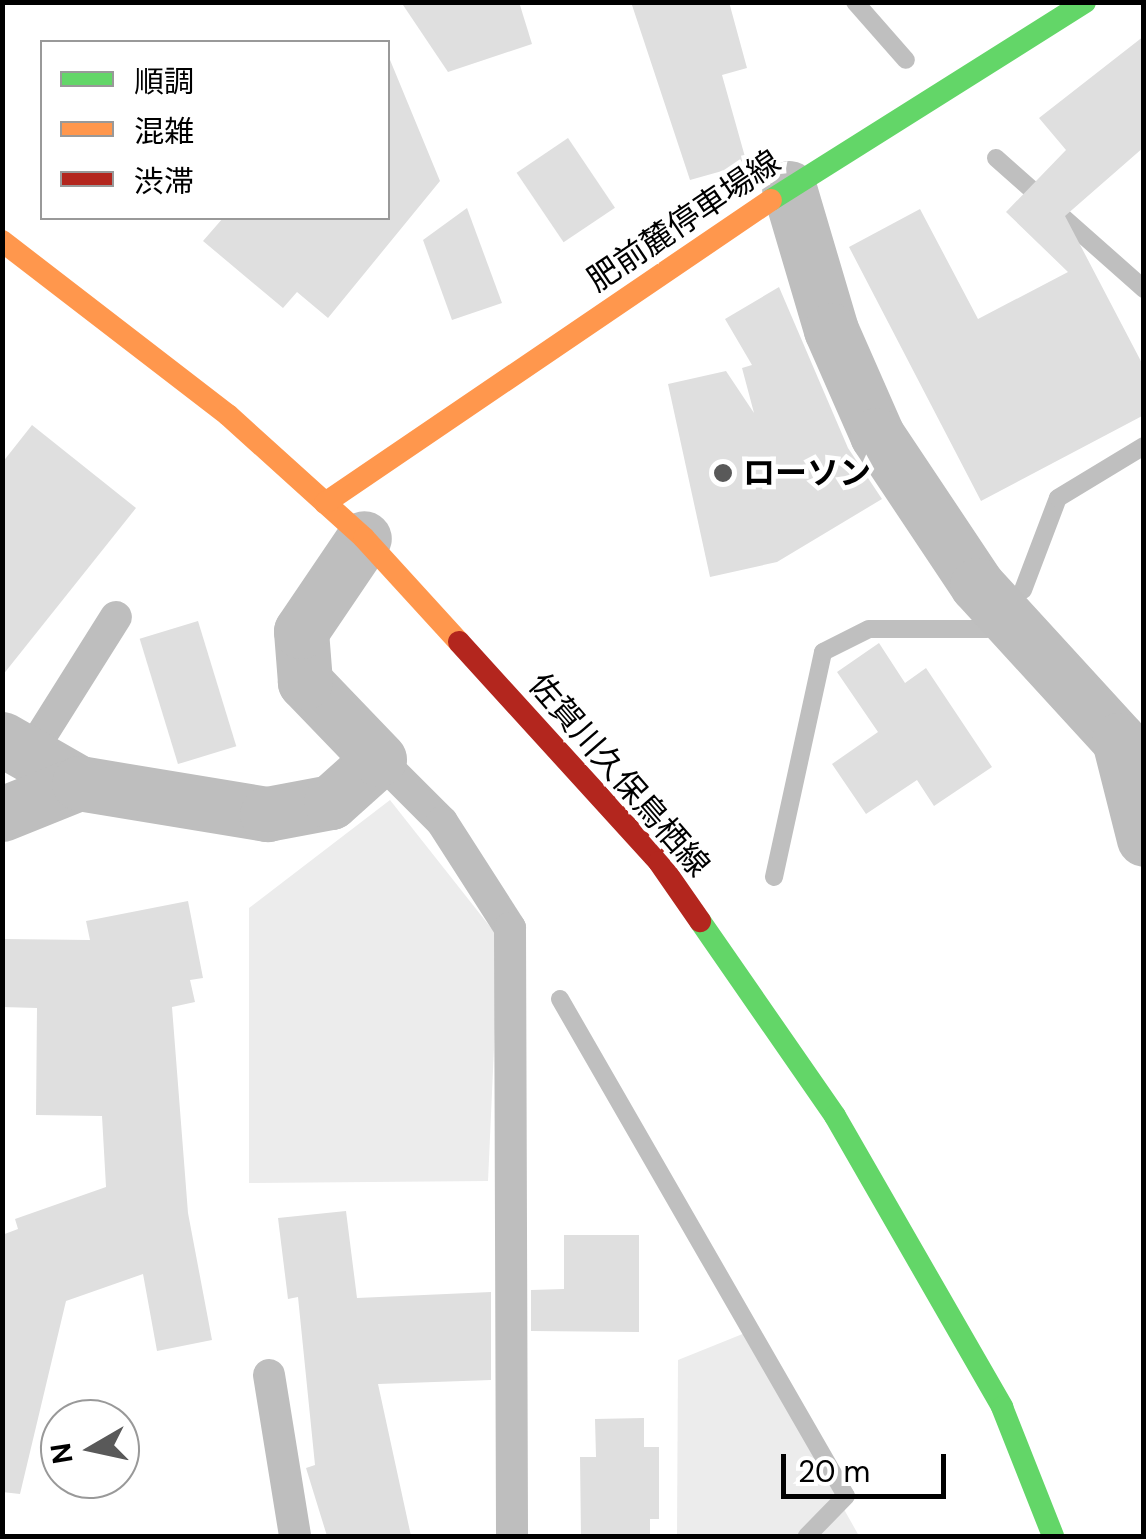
<!DOCTYPE html>
<meta charset="utf-8">
<style>
body{margin:0}
#map{position:relative;width:1146px;height:1539px;overflow:hidden;background:#fff;font-family:"DM Sans","Noto Sans JP",sans-serif}
div>[style]{position:absolute}
[style*='--x']{left:calc(var(--x)*1px);top:calc(var(--y)*1px);width:calc(var(--w)*1px);rotate:calc(var(--a)*1deg)}
.green>*{inset:0;background:#ececec}
.stream>*{height:18px;margin:-9px;padding:0 9px;transform-origin:9px;border-radius:9px;background:#bfbfbf}
.building>*{inset:0;background:#dfdfdf;transform-origin:0 0}
.lane>*{height:32px;margin:-16px;padding:0 16px;transform-origin:16px;border-radius:16px;background:#bebebe}
.street>*{height:55px;margin:-27.5px;padding:0 27.5px;transform-origin:27.5px;border-radius:27.5px;background:#bebebe}
.fast>*{height:22px;margin:-11px;padding:0 11px;transform-origin:11px;border-radius:11px;background:#63d668}
.slow>*{height:22px;margin:-11px;padding:0 11px;transform-origin:11px;border-radius:11px;background:#ff974d}
.jam>*{height:22px;margin:-11px;padding:0 11px;transform-origin:11px;border-radius:11px;background:#b3261e}
.dots>*{width:28px;height:28px;translate:-50% -50%;box-sizing:border-box;border:5px solid #fff;border-radius:50%}
span{translate:-50% -50%;white-space:nowrap;text-align:center;line-height:1.15;-webkit-text-stroke:9px #fff;paint-order:stroke}
.street-label{font-size:32px;color:#000}
.poi-label{font-size:32px;color:#000;font-weight:700}
.left{translate:0 -50%;text-align:left}
.frame{position:absolute;inset:0;border:5px solid #000;pointer-events:none}
.legend{position:absolute;left:40px;top:40px;width:350px;height:180px;box-sizing:border-box;background:#fff;border:2px solid #999;margin:0;padding:12px 18px;list-style:none;font-size:30px;color:#000}
.legend li{display:flex;align-items:center;gap:20px;height:50px}
.legend b{width:50px;border:2px solid #999}
.north{position:absolute;left:40px;top:1399px;width:100px;height:100px;box-sizing:border-box;background:#fff;border:2px solid #999;border-radius:50%;rotate:261deg;font-size:28px;font-weight:700;line-height:40px;text-align:center;color:#000}
.north::after{content:'';display:block;margin:auto;width:35px;height:45px;background:#595959;clip-path:polygon(50% 0,100% 100%,50% 72%,0 100%)}
.scale{position:absolute;left:781px;top:1454px;width:165px;height:45px;box-sizing:border-box;border:5px solid #000;border-top:0;padding-left:12px;font-size:30px;line-height:35px;white-space:nowrap;color:#000;-webkit-text-stroke:8px #fff;paint-order:stroke}
</style>
<div id="map">
<div class="green">
<i style="clip-path:polygon(390px 800px,499px 938px,488px 1181px,249px 1183px,249px 908px)"></i>
<i style="clip-path:polygon(745px 1333px,859px 1536px,677px 1536px,678px 1360px)"></i>
</div>
<div class="stream">
<i style="--x:855;--y:2;--w:77;--a:48.7"></i>
<i style="--x:996;--y:158;--w:198;--a:41.5"></i>
<i style="--x:1023;--y:590;--w:98;--a:-69.2"></i>
<i style="--x:1058;--y:498;--w:100;--a:-31.2"></i>
<i style="--x:774;--y:877;--w:230;--a:-77.7"></i>
<i style="--x:823;--y:652;--w:51;--a:-26.6"></i>
<i style="--x:869;--y:629;--w:118;--a:0"></i>
<i style="--x:560;--y:999;--w:573;--a:60.08"></i>
<i style="--x:846;--y:1496;--w:56;--a:134.3"></i>
</div>
<div class="building">
<i style="clip-path:polygon(401px 2px,519px 2px,532px 44px,448px 72px)"></i>
<i style="clip-path:polygon(631px 2px,729px 2px,747px 68px,722px 75px,747px 164px,690px 180px)"></i>
<i style="clip-path:polygon(1144px 36px,1144px 147px,1065px 216px,1144px 367px,1144px 415px,981px 501px,849px 247px,920px 209px,978px 319px,1068px 272px,1006px 212px,1066px 150px,1039px 118px)"></i>
<i style="clip-path:polygon(388px 55px,440px 181px,328px 318px,297px 292px,283px 308px,203px 241px,223px 218px,388px 218px)"></i>
<i style="left:568px;top:138px;width:84px;height:62px;rotate:56deg"></i>
<i style="clip-path:polygon(467px 208px,502px 303px,452px 320px,423px 240px)"></i>
<i style="clip-path:polygon(779px 287px,848px 448px,882px 499px,777px 562px,710px 577px,668px 384px,726px 371px,754px 413px,742px 368px,752px 365px,725px 319px)"></i>
<i style="clip-path:polygon(32px 425px,136px 508px,2px 676px,2px 463px)"></i>
<i style="left:198px;top:621px;width:131px;height:61px;rotate:73deg"></i>
<i style="clip-path:polygon(879px 643px,905px 683px,926px 668px,992px 767px,934px 806px,917px 780px,866px 814px,832px 764px,878px 732px,837px 672px)"></i>
<i style="clip-path:polygon(188px 901px,203px 978px,190px 980px,195px 1002px,172px 1007px,188px 1213px,212px 1340px,157px 1351px,143px 1274px,66px 1301px,20px 1494px,2px 1492px,2px 1235px,18px 1229px,15px 1219px,106px 1187px,102px 1116px,36px 1115px,37px 1008px,2px 1007px,2px 939px,90px 940px,86px 921px)"></i>
<i style="clip-path:polygon(346px 1211px,357px 1298px,491px 1292px,491px 1380px,378px 1384px,411px 1536px,327px 1536px,306px 1468px,315px 1465px,298px 1297px,288px 1299px,278px 1218px)"></i>
<i style="clip-path:polygon(564px 1235px,639px 1235px,639px 1332px,531px 1331px,531px 1290px,564px 1289px)"></i>
<i style="clip-path:polygon(644px 1418px,644px 1447px,659px 1447px,659px 1519px,650px 1519px,650px 1536px,581px 1536px,580px 1457px,596px 1457px,595px 1419px)"></i>
</div>
<div class="lane">
<i style="--x:29;--y:755;--w:163;--a:-57.8"></i>
<i style="--x:379;--y:759;--w:89;--a:45"></i>
<i style="--x:442;--y:822;--w:126;--a:57.3"></i>
<i style="--x:510;--y:928;--w:608;--a:89.81"></i>
<i style="--x:269;--y:1375;--w:163;--a:80.8"></i>
</div>
<div class="street">
<i style="--x:789;--y:188;--w:148;--a:73.5"></i>
<i style="--x:831;--y:330;--w:115;--a:66.3"></i>
<i style="--x:877;--y:435;--w:180;--a:56.3"></i>
<i style="--x:977;--y:585;--w:210;--a:47.5"></i>
<i style="--x:1119;--y:740;--w:102;--a:75.8"></i>
<i style="--x:2;--y:739;--w:89;--a:29.7"></i>
<i style="--x:2;--y:814;--w:83;--a:-21.9"></i>
<i style="--x:79;--y:783;--w:191;--a:9.4"></i>
<i style="--x:267;--y:814;--w:65;--a:-10.6"></i>
<i style="--x:331;--y:802;--w:64;--a:-41.9"></i>
<i style="--x:379;--y:759;--w:107;--a:-133.9"></i>
<i style="--x:305;--y:682;--w:51;--a:-94.5"></i>
<i style="--x:301;--y:631;--w:112;--a:-55.9"></i>
</div>
<div class="fast">
<i style="--x:771;--y:200;--w:371;--a:-32.2"></i>
<i style="--x:700;--y:921;--w:237;--a:55.3"></i>
<i style="--x:835;--y:1116;--w:336;--a:60.1"></i>
<i style="--x:1002;--y:1407;--w:139;--a:68.4"></i>
</div>
<div class="slow">
<i style="--x:2;--y:241;--w:285;--a:37.6"></i>
<i style="--x:228;--y:415;--w:183;--a:42.1"></i>
<i style="--x:364;--y:538;--w:141;--a:47.6"></i>
<i style="--x:325;--y:503;--w:539;--a:-34.19"></i>
</div>
<div class="jam">
<i style="--x:459;--y:642;--w:297;--a:47.7"></i>
<i style="--x:659;--y:862;--w:72;--a:55.2"></i>
</div>
<div class="dots">
<i style="left:723px;top:473px;background:#595959"></i>
</div>
<div class="street-label">
<span style="left:684px;top:221px;rotate:-34deg">肥前麓停車場線</span>
<span style="left:619px;top:775px;rotate:49deg">佐賀川久保鳥栖線</span>
</div>
<div class="poi-label">
<span class="left" style="left:743px;top:473px">ローソン</span>
</div>
<div class="frame"></div>
<ul class="legend">
<li><b style="height:12px;background:#63d668"></b>順調</li>
<li><b style="height:12px;background:#ff974d"></b>混雑</li>
<li><b style="height:12px;background:#b3261e"></b>渋滞</li>
</ul>
<div class="north">N</div>
<div class="scale">20 m</div>
</div>
